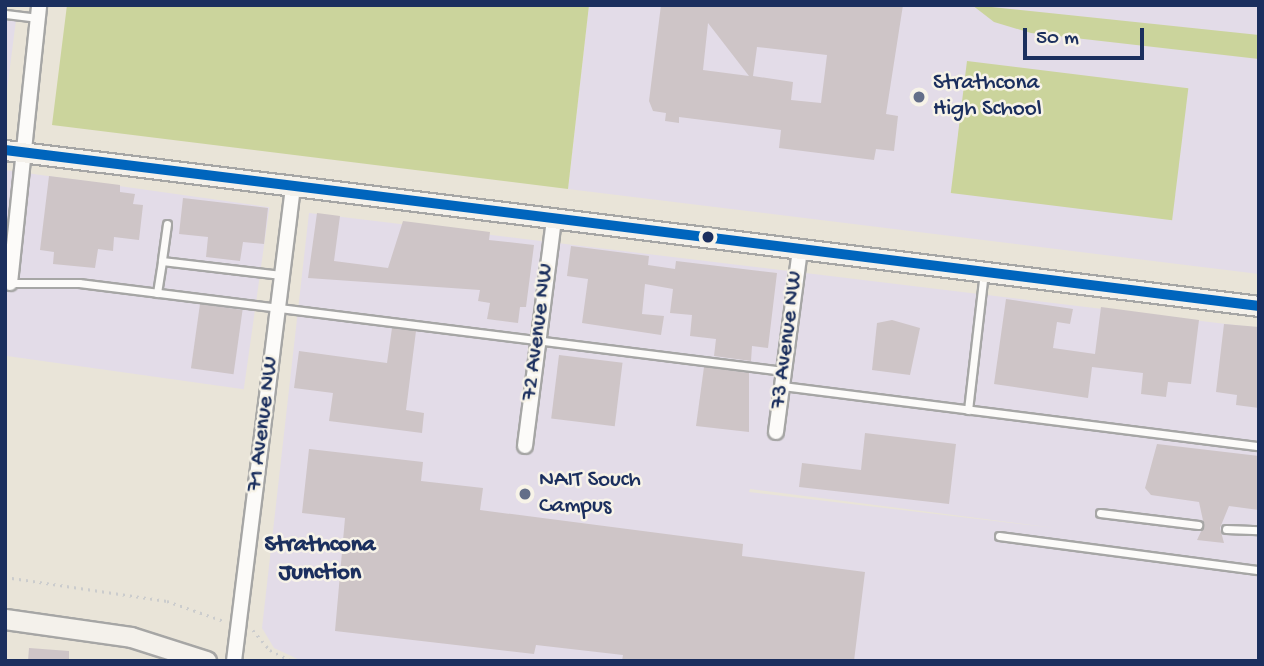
<!DOCTYPE html>
<style>
body{margin:0}
#map{position:relative;width:1264px;height:666px;overflow:hidden;background:#e9e4d8;font-family:"Gochi Hand",sans-serif}
div>[style]{position:absolute}
[style*='--x']{left:calc(var(--x)*1px);top:calc(var(--y)*1px);width:calc(var(--w)*1px);rotate:calc(var(--a)*1deg)}
.built>*{inset:0;background:#e3dce8;transform-origin:0 0}
.green>*{inset:0;background:#cbd49c;transform-origin:0 0}
.building>*{inset:0;background:#cec5c7;transform-origin:0 0}
.path>*{height:2.5px;margin-top:-1.25px;transform-origin:0;background:repeating-linear-gradient(90deg,#cbcccd 0 2px,transparent 0 7px)}
.roads{filter:drop-shadow(2px 0 #a6a6a5) drop-shadow(-2px 0 #a6a6a5) drop-shadow(0 2px #a6a6a5) drop-shadow(0 -2px #a6a6a5)}
.lane>*{height:7px;margin:-3.5px;padding:0 3.5px;transform-origin:3.5px;border-radius:3.5px;background:#fcfbf9}
.street>*{height:14px;margin:-7px;padding:0 7px;transform-origin:7px;border-radius:7px;background:#fcfbf9}
.secondary>*{height:19px;margin:-9.5px;padding:0 9.5px;transform-origin:9.5px;border-radius:9.5px;background:#f4f1eb}
.bus-1>*{height:10px;margin:-5px;padding:0 5px;transform-origin:5px;border-radius:5px;background:#0065bd}
.dots>*{width:19px;height:19px;translate:-50% -50%;box-sizing:border-box;border:4px solid #f7f3e8;border-radius:50%}
span{translate:-50% -50%;white-space:nowrap;text-align:center;line-height:1.15;-webkit-text-stroke:5px #f7f3e8;paint-order:stroke}
.poi-label{font-size:23px;color:#1b2f5e}
.left{translate:0 -50%;text-align:left}
.street-label{font-size:23px;color:#1b2f5e}
.neighbourhood-label{font-size:24px;color:#1b2f5e;font-weight:700}
.frame{position:absolute;inset:0;border:7px solid #1b2f5e;pointer-events:none}
.scale{position:absolute;left:1023px;top:28px;width:121px;height:32px;box-sizing:border-box;border:4px solid #1b2f5e;border-top:0;padding-left:9px;font-size:21px;line-height:24px;white-space:nowrap;color:#1b2f5e;-webkit-text-stroke:5px #f7f3e8;paint-order:stroke}
</style>
<div id="map">
<div class="built">
<i style="clip-path:polygon(589px 5px,1259px 5px,1259px 274px,568px 189px)"></i>
<i style="clip-path:polygon(5px 19px,16px 20px,5px 106px)"></i>
<i style="left:5px;top:170px;width:267px;height:184px;rotate:8deg"></i>
<i style="clip-path:polygon(evenodd,309px 213px,1259px 328px,1259px 661px,302px 661px,274px 648px,262px 628px,309px 213px,750px 489px,1055px 528px,749px 492px,750px 489px)"></i>
</div>
<div class="green">
<i style="clip-path:polygon(67px 5px,589px 5px,568px 189px,52px 125px)"></i>
<i style="clip-path:polygon(972px 5px,1259px 35px,1259px 59px,1031px 33px,994px 22px)"></i>
<i style="left:967px;top:61px;width:223px;height:133px;rotate:7deg"></i>
</div>
<div class="building">
<i style="clip-path:polygon(evenodd,661px 5px,903px 5px,886px 114px,898px 116px,894px 151px,876px 149px,874px 160px,779px 148px,781px 130px,679px 117px,679px 123px,665px 121px,666px 113px,653px 111px,649px 101px,661px 5px,708px 23px,749px 76px,703px 70px,708px 23px,661px 5px,757px 47px,827px 55px,821px 103px,791px 100px,793px 82px,753px 76px,757px 47px)"></i>
<i style="clip-path:polygon(49px 176px,120px 185px,120px 192px,135px 194px,133px 204px,143px 205px,139px 240px,114px 237px,113px 251px,98px 249px,95px 268px,53px 264px,54px 252px,40px 250px)"></i>
<i style="clip-path:polygon(183px 198px,268px 208px,264px 244px,243px 242px,240px 261px,206px 257px,208px 237px,179px 234px)"></i>
<i style="clip-path:polygon(317px 213px,340px 216px,334px 261px,388px 268px,403px 221px,490px 232px,489px 240px,534px 245px,526px 307px,520px 307px,518px 323px,487px 319px,490px 303px,478px 301px,480px 290px,308px 278px)"></i>
<i style="clip-path:polygon(571px 246px,649px 256px,648px 265px,675px 269px,676px 261px,777px 273px,768px 348px,752px 346px,751px 361px,714px 356px,716px 339px,690px 336px,692px 315px,670px 313px,673px 289px,645px 284px,642px 314px,664px 316px,661px 335px,582px 323px,588px 279px,567px 276px)"></i>
<i style="clip-path:polygon(1006px 299px,1073px 309px,1070px 324px,1057px 322px,1053px 348px,1095px 354px,1101px 307px,1199px 320px,1191px 384px,1168px 382px,1166px 397px,1141px 394px,1143px 373px,1092px 367px,1088px 398px,994px 384px)"></i>
<i style="left:200px;top:304px;width:43px;height:65px;rotate:8deg"></i>
<i style="clip-path:polygon(892px 320px,920px 328px,910px 375px,872px 370px,877px 323px)"></i>
<i style="clip-path:polygon(1224px 324px,1259px 327px,1259px 408px,1236px 405px,1237px 395px,1216px 392px)"></i>
<i style="clip-path:polygon(392px 328px,416px 331px,406px 410px,424px 413px,422px 433px,329px 421px,333px 393px,294px 388px,299px 351px,387px 363px)"></i>
<i style="left:559px;top:355px;width:64px;height:64px;rotate:7deg"></i>
<i style="clip-path:polygon(704px 367px,749px 373px,749px 432px,696px 426px)"></i>
<i style="clip-path:polygon(865px 433px,956px 444px,949px 504px,799px 487px,802px 463px,861px 470px)"></i>
<i style="clip-path:polygon(1157px 444px,1259px 456px,1259px 510px,1229px 506px,1220px 528px,1224px 543px,1197px 540px,1204px 525px,1199px 502px,1151px 495px,1145px 488px)"></i>
<i style="clip-path:polygon(309px 449px,423px 462px,421px 481px,483px 488px,480px 510px,743px 544px,742px 556px,865px 572px,854px 661px,622px 661px,623px 655px,536px 645px,534px 654px,335px 631px,345px 518px,302px 513px)"></i>
<i style="clip-path:polygon(29px 648px,69px 651px,69px 661px,28px 661px)"></i>
</div>
<div class="path">
<i style="--x:5;--y:577;--w:164;--a:8.4"></i>
<i style="--x:167;--y:601;--w:60;--a:19.3"></i>
<i style="--x:253;--y:630;--w:26;--a:50"></i>
<i style="--x:270;--y:650;--w:25;--a:27"></i>
</div>
<div class="roads">
<div class="lane">
<i style="--x:5;--y:14;--w:32;--a:7"></i>
<i style="--x:167;--y:224;--w:37;--a:98"></i>
<i style="--x:162;--y:261;--w:120;--a:6.7"></i>
<i style="--x:9;--y:283;--w:70;--a:0"></i>
<i style="--x:79;--y:283;--w:710;--a:7.12"></i>
<i style="--x:157;--y:293;--w:32;--a:-81"></i>
<i style="--x:782;--y:386;--w:481;--a:7.2"></i>
<i style="--x:968;--y:410;--w:139;--a:-83.4"></i>
<i style="--x:1100;--y:513;--w:99;--a:7"></i>
<i style="--x:1226;--y:529;--w:33;--a:2"></i>
<i style="--x:999;--y:536;--w:262;--a:7.5"></i>
</div>
<div class="street">
<i style="--x:10;--y:283;--w:280;--a:-84"></i>
<i style="--x:776;--y:432;--w:185;--a:-82.5"></i>
<i style="--x:525;--y:446;--w:229;--a:-82.7"></i>
<i style="--x:234;--y:661;--w:479;--a:-82.9"></i>
</div>
<div class="secondary">
<i style="--x:5;--y:150;--w:1264;--a:7.09"></i>
<i style="--x:5;--y:619;--w:127;--a:8.1"></i>
<i style="--x:131;--y:637;--w:79;--a:17.7"></i>
</div>
</div>
<div class="bus-1">
<i style="--x:5;--y:150;--w:1264;--a:7.09"></i>
</div>
<div class="dots">
<i style="left:919px;top:97px;background:#636e89"></i>
<i style="left:708px;top:237px;background:#1b2f5e"></i>
<i style="left:525px;top:494px;background:#636e89"></i>
</div>
<div class="poi-label">
<span class="left" style="left:933px;top:97px">Strathcona<br>High School</span>
<span class="left" style="left:539px;top:494px">NAIT Souch<br>Campus</span>
</div>
<div class="street-label">
<span style="left:539px;top:332px;rotate:-83deg">72 Avenue NW</span>
<span style="left:788px;top:340px;rotate:-83deg">73 Avenue NW</span>
<span style="left:264px;top:424px;rotate:-83deg">71 Avenue NW</span>
</div>
<div class="neighbourhood-label">
<span style="left:320px;top:560px">Strathcona<br>Junction</span>
</div>
<div class="frame"></div>
<div class="scale">50 m</div>
</div>
